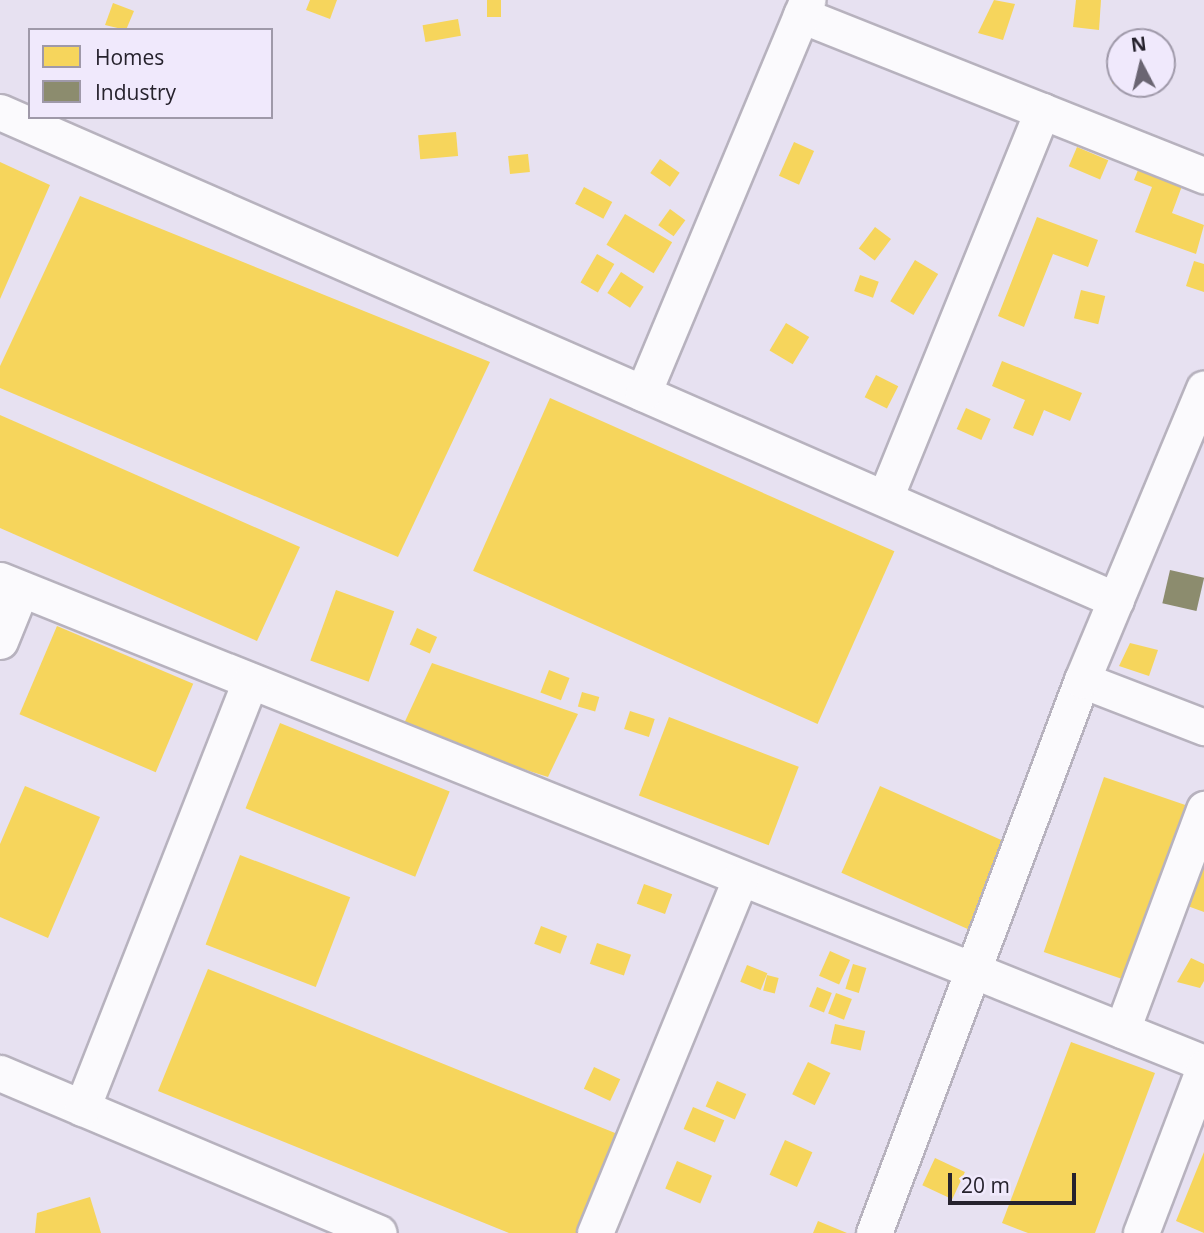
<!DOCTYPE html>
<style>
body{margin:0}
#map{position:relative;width:1204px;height:1233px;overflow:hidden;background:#e7e1f1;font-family:"Open Sans",sans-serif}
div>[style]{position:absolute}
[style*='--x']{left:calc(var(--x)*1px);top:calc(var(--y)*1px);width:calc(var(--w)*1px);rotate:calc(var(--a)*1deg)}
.homes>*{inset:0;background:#f6d55c;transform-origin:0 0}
.industry>*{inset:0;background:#8c8c6e;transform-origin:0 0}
.roads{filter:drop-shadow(2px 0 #b7b2be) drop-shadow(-2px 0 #b7b2be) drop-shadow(0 2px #b7b2be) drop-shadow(0 -2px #b7b2be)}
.minor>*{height:35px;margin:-17.5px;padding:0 17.5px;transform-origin:17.5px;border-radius:17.5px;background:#fbfafd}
span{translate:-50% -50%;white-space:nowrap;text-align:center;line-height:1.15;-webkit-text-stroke:7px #f0e9fc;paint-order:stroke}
.legend{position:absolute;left:28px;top:28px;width:245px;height:91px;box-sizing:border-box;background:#f0e9fc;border:2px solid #9f99a9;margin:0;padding:9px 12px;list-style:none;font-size:21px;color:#26222d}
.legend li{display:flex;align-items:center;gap:14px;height:35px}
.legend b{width:35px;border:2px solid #9f99a9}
.north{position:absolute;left:1106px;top:28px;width:70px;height:70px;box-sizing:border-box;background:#f0e9fc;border:2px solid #9f99a9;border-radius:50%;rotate:353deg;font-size:19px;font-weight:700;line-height:28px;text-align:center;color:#26222d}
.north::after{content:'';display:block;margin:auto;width:24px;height:32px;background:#6a6572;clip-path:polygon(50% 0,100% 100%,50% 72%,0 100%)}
.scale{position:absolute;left:948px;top:1173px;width:128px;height:32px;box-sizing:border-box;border:4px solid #26222d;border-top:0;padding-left:9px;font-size:21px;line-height:24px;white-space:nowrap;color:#26222d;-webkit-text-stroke:5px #f0e9fc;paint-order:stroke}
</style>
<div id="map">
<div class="homes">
<i style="clip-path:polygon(310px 0,337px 0,330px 19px,306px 10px)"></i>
<i style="left:487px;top:0;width:14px;height:17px"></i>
<i style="clip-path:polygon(994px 0,1015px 4px,1003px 40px,978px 33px)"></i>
<i style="clip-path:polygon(1076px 0,1101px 0,1099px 30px,1073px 27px)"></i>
<i style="clip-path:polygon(113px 3px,134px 11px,126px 30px,105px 25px)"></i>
<i style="left:458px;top:19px;width:17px;height:36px;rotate:80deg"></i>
<i style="clip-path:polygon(1120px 67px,1120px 84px,1139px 84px,1133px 94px,1112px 83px)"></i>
<i style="left:456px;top:132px;width:24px;height:38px;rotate:85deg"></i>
<i style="left:794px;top:142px;width:22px;height:37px;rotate:24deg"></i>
<i style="left:1077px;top:147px;width:34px;height:21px;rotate:23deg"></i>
<i style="left:528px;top:154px;width:18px;height:20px;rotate:84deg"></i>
<i style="left:660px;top:159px;width:24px;height:17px;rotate:35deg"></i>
<i style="clip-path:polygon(0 162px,50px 185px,0 299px)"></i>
<i style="clip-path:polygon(1138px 170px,1182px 186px,1172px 213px,1204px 225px,1196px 254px,1135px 232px,1152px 187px,1134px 180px)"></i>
<i style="left:584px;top:187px;width:32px;height:19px;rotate:28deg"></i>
<i style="clip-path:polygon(80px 196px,490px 362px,398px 557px,0 388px,0 366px)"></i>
<i style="left:670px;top:209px;width:19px;height:20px;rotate:36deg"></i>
<i style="left:625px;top:214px;width:55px;height:36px;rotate:31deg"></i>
<i style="clip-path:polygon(1037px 217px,1098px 240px,1088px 267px,1053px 254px,1024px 327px,998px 316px)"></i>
<i style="left:875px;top:227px;width:20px;height:27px;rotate:37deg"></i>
<i style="left:597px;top:254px;width:20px;height:33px;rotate:30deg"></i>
<i style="left:915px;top:260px;width:27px;height:48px;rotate:31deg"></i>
<i style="clip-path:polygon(1194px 261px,1204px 264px,1204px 292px,1186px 286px)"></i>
<i style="left:621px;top:272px;width:27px;height:25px;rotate:33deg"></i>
<i style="left:860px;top:275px;width:20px;height:17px;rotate:20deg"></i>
<i style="left:1081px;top:290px;width:25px;height:29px;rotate:14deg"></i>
<i style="left:786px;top:323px;width:27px;height:32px;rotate:31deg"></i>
<i style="clip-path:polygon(1002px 361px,1082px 393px,1070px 421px,1044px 410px,1033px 436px,1013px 428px,1025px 400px,992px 386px)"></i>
<i style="left:876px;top:375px;width:25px;height:25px;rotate:27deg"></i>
<i style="left:550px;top:398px;width:377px;height:189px;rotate:24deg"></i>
<i style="left:966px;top:408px;width:27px;height:23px;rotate:24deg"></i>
<i style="clip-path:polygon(0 415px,300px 547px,257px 641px,0 528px)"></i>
<i style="left:336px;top:590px;width:62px;height:75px;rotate:20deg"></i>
<i style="left:57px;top:626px;width:148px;height:96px;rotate:23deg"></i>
<i style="left:417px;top:628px;width:22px;height:18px;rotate:24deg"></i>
<i style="clip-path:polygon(1130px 643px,1158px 650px,1149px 676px,1119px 666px)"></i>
<i style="clip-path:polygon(432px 663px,578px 714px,548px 777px,401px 730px)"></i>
<i style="left:549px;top:670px;width:22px;height:24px;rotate:21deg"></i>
<i style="left:582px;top:692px;width:18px;height:15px;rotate:16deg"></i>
<i style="left:630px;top:711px;width:26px;height:19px;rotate:18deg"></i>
<i style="left:669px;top:717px;width:139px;height:84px;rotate:21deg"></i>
<i style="left:280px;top:723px;width:183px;height:92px;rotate:22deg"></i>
<i style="left:1104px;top:777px;width:86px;height:185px;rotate:19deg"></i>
<i style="clip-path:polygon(25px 786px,100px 817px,48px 938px,0 917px,0 844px)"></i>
<i style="left:880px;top:786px;width:142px;height:95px;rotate:24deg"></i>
<i style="clip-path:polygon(1204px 846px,1204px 912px,1182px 904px)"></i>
<i style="left:240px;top:855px;width:118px;height:96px;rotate:21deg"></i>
<i style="left:644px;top:884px;width:30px;height:21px;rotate:20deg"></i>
<i style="left:541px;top:926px;width:28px;height:19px;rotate:21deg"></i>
<i style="left:597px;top:943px;width:36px;height:22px;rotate:19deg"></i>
<i style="left:830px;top:951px;width:22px;height:27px;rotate:24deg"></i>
<i style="clip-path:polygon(1191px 958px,1204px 964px,1204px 981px,1200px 988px,1177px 982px)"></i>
<i style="left:853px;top:964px;width:14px;height:26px;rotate:17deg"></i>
<i style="left:747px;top:965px;width:22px;height:18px;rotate:22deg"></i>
<i style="clip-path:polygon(208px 969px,625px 1137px,586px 1233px,509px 1233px,158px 1091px)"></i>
<i style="left:767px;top:975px;width:12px;height:16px;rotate:14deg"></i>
<i style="left:817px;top:987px;width:16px;height:21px;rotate:22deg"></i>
<i style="left:836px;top:993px;width:17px;height:22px;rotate:21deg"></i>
<i style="left:835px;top:1024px;width:31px;height:20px;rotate:13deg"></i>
<i style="clip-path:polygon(1071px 1042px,1155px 1073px,1095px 1233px,1028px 1233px,1002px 1223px)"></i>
<i style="left:808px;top:1062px;width:25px;height:36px;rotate:26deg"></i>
<i style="left:594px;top:1067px;width:29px;height:24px;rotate:25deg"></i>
<i style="left:717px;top:1081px;width:32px;height:28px;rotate:24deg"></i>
<i style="left:693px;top:1107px;width:34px;height:24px;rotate:23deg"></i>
<i style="left:785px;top:1140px;width:30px;height:38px;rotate:24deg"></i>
<i style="clip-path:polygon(1204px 1152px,1204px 1233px,1176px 1221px)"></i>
<i style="left:935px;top:1158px;width:33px;height:30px;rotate:25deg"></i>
<i style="left:677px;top:1161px;width:38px;height:30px;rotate:23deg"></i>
<i style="clip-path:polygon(90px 1197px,101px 1233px,35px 1233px,37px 1213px)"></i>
<i style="clip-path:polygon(818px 1221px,847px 1233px,813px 1233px)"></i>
</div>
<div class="industry">
<i style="left:1170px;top:570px;width:35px;height:34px;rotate:13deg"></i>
</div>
<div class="roads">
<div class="minor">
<i style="--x:801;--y:15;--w:434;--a:21.7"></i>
<i style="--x:0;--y:112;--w:1218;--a:23.62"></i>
<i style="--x:643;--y:393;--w:426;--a:-67.3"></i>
<i style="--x:885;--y:498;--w:418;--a:-67.9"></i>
<i style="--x:0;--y:580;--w:1297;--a:21.86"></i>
<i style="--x:0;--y:641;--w:56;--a:-68"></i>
<i style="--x:1082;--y:680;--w:131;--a:21.1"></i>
<i style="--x:1122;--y:1030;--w:236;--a:-69.6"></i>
<i style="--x:0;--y:1073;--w:411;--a:22.9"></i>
<i style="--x:82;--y:1108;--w:459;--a:-68.5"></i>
<i style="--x:595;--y:1233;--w:383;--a:-67.7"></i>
<i style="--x:874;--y:1233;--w:591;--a:-69.39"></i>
<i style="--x:1082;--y:680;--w:316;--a:-67.3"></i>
<i style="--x:1141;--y:1233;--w:177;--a:-69.1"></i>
</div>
</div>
<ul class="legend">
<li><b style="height:19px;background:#f6d55c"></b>Homes</li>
<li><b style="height:19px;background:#8c8c6e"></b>Industry</li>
</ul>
<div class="north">N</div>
<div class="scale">20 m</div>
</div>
